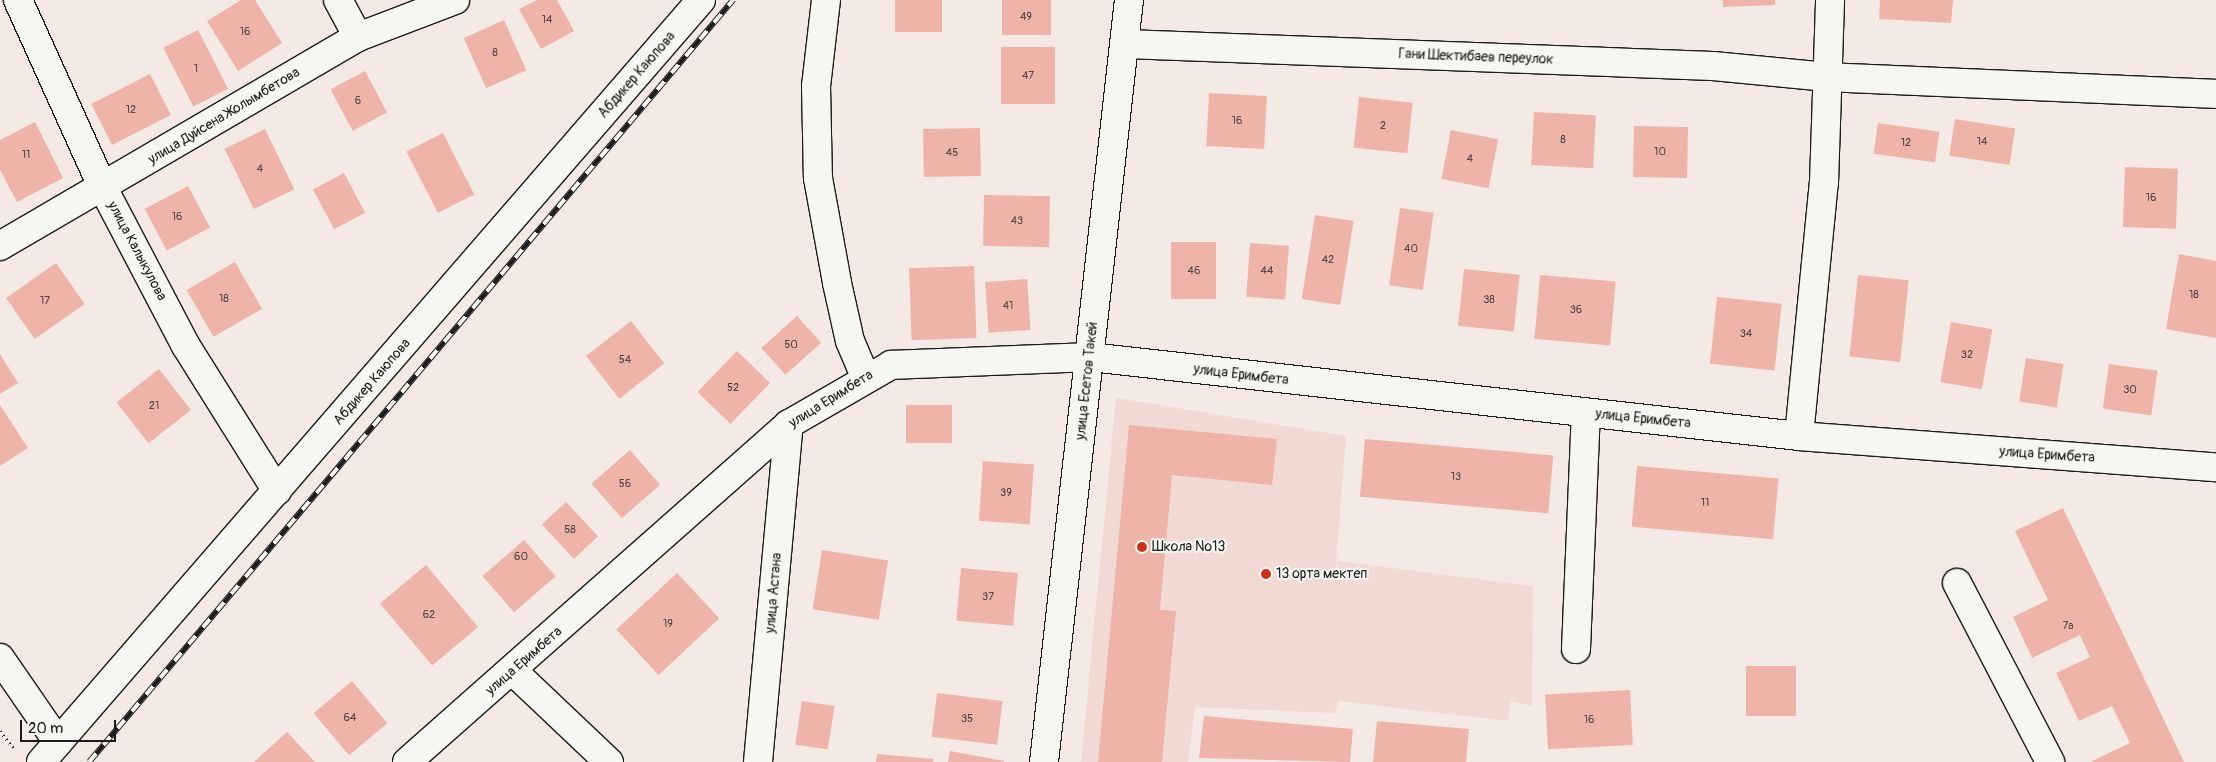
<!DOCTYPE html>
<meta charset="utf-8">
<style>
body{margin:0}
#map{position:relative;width:2216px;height:762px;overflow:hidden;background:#f4e9e4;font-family:Pangolin,sans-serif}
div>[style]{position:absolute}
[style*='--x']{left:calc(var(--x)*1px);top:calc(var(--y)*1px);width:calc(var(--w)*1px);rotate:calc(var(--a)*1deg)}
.built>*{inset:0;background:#f2d9d3}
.building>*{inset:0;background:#eeb4aa;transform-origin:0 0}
.path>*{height:3px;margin-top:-1.5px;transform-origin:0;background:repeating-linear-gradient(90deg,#1c1c1c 0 1px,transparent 0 5px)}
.roads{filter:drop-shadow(1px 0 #1c1c1c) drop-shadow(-1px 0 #1c1c1c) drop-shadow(0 1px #1c1c1c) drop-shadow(0 -1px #1c1c1c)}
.minor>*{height:28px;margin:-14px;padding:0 14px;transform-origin:14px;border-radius:14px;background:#f6f6f2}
.rail>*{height:5.5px;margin-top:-2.75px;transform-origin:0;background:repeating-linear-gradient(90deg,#f6f6f2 0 11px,#1c1c1c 0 22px);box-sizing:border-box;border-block:1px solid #1c1c1c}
.dots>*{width:14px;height:14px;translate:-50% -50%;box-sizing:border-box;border:2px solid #f6f6f2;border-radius:50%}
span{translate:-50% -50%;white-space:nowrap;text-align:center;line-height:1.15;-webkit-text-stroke:4px #f6f6f2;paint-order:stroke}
.number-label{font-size:11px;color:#504240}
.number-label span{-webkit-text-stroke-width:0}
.street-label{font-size:14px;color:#1c1c1c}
.poi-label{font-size:14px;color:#1c1c1c}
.left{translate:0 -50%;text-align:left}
.scale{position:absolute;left:20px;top:720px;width:96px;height:22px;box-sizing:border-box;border:2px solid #1c1c1c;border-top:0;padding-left:6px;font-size:15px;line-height:18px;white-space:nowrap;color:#1c1c1c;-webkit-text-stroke:4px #f6f6f2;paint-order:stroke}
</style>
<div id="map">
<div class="built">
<i style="clip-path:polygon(1116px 398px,1346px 436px,1336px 561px,1533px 586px,1532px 706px,1511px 701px,1508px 721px,1339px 701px,1334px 713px,1195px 707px,1188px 762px,1081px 762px)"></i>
</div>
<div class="building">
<i style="clip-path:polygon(241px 0,255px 0,282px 43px,238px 71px,207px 21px)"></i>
<i style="clip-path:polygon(537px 0,557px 0,574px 31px,541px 49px,519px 9px)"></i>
<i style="left:895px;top:0;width:47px;height:32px"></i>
<i style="left:1002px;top:0;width:49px;height:35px"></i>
<i style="clip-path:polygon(1723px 0,1775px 0,1775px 5px,1723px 7px)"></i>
<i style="clip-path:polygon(1880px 0,1953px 0,1951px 23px,1879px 19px)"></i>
<i style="left:504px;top:20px;width:55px;height:44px;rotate:66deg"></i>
<i style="left:198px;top:30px;width:66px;height:39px;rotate:63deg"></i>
<i style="left:1001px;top:47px;width:54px;height:57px"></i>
<i style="left:365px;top:71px;width:47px;height:39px;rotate:62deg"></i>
<i style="left:150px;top:74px;width:46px;height:66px;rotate:63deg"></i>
<i style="left:1209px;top:93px;width:58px;height:53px;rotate:3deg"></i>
<i style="left:1359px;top:97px;width:54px;height:51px;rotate:6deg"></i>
<i style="left:1534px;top:112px;width:62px;height:53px;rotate:3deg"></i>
<i style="left:1955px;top:119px;width:61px;height:37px;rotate:9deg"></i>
<i style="clip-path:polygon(35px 122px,63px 178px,17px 202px,0 170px,0 140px)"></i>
<i style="left:1878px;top:123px;width:62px;height:31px;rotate:8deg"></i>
<i style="left:1634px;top:126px;width:54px;height:51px;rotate:1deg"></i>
<i style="left:980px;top:128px;width:48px;height:57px;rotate:89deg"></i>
<i style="left:265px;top:129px;width:67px;height:45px;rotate:64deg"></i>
<i style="left:1451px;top:130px;width:48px;height:50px;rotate:11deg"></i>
<i style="left:443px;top:133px;width:69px;height:41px;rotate:63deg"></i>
<i style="left:2125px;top:167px;width:53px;height:60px;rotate:2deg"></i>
<i style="left:344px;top:173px;width:45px;height:35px;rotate:62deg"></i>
<i style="left:188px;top:186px;width:47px;height:49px;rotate:62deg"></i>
<i style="left:984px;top:195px;width:66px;height:51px;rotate:1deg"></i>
<i style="left:1400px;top:208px;width:34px;height:78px;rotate:8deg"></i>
<i style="left:1315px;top:215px;width:39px;height:85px;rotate:9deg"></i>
<i style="left:1171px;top:242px;width:45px;height:57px"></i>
<i style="left:1250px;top:243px;width:39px;height:54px;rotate:4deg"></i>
<i style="clip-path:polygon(2179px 254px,2216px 261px,2216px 338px,2166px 329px)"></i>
<i style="left:235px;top:262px;width:54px;height:56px;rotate:60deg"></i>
<i style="left:56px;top:263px;width:50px;height:61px;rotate:55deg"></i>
<i style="left:974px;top:266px;width:72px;height:65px;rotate:88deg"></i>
<i style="left:1464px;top:269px;width:56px;height:57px;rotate:6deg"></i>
<i style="left:1540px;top:275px;width:76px;height:64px;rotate:5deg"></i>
<i style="left:1858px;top:275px;width:51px;height:82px;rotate:6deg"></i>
<i style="left:1027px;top:279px;width:51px;height:42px;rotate:86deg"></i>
<i style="left:1717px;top:297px;width:65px;height:67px;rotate:6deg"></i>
<i style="left:797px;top:316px;width:36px;height:48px;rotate:48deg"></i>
<i style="left:631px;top:321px;width:54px;height:57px;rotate:52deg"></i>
<i style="left:1951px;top:322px;width:42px;height:61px;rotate:10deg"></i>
<i style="left:737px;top:351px;width:46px;height:57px;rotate:44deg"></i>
<i style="clip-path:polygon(0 354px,18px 383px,0 394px)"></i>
<i style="left:2026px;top:358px;width:38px;height:44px;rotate:9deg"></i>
<i style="left:2109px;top:364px;width:49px;height:45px;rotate:8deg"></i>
<i style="left:159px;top:369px;width:52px;height:54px;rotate:52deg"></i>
<i style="clip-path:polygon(0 405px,28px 448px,0 466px)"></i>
<i style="left:906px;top:405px;width:46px;height:38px"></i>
<i style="clip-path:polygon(1129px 425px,1277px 439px,1272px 485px,1172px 475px,1160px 610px,1176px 611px,1162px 762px,1098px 762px)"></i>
<i style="left:1365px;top:439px;width:189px;height:58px;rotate:5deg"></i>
<i style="left:630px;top:450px;width:46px;height:51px;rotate:49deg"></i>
<i style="left:983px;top:461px;width:51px;height:60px;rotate:4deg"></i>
<i style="left:1637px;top:466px;width:142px;height:61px;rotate:5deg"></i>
<i style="left:566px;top:502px;width:47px;height:33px;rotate:47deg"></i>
<i style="clip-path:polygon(2063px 508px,2184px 762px,2090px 762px,2130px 743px,2112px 706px,2079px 721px,2056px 673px,2090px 657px,2080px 635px,2032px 658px,2013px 617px,2048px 600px,2015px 531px)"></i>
<i style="left:524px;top:540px;width:48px;height:55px;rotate:49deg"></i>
<i style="left:822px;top:550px;width:67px;height:60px;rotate:9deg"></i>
<i style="left:426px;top:565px;width:81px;height:60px;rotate:50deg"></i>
<i style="left:961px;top:568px;width:57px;height:53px;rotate:5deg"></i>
<i style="left:677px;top:573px;width:62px;height:83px;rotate:47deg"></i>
<i style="left:1746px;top:666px;width:50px;height:50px"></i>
<i style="left:352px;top:681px;width:55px;height:50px;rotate:50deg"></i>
<i style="left:1630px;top:690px;width:55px;height:85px;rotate:87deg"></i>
<i style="left:937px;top:693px;width:66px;height:44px;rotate:7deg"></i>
<i style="left:802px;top:701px;width:33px;height:44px;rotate:9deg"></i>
<i style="clip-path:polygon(1204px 716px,1353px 729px,1350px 762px,1199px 758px)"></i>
<i style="clip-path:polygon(1377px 721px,1469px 729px,1466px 762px,1373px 762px)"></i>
<i style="clip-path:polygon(287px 732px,315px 762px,254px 762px)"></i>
<i style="clip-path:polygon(950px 751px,1004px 761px,1004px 762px,948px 762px)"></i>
<i style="clip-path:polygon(877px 754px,934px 759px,933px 762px,876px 762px)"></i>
</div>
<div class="path">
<i style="--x:0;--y:731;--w:22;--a:51"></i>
</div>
<div class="roads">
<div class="minor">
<i style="--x:18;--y:0;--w:206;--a:65.7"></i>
<i style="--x:103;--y:188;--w:178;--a:62.3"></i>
<i style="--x:186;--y:346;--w:171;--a:57.9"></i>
<i style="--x:338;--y:0;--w:42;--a:61.6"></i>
<i style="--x:826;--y:0;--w:87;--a:96.6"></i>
<i style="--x:816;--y:86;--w:92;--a:88.8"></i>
<i style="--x:818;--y:178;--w:107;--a:79.7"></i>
<i style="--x:837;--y:283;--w:59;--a:77.4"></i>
<i style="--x:850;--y:341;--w:38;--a:67"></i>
<i style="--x:1125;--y:44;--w:588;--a:2.14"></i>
<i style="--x:1713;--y:66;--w:115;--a:5.5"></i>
<i style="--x:1827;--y:77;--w:389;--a:2.5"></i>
<i style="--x:0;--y:246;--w:415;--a:-30.3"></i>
<i style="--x:358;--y:37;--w:104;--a:-20.9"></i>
<i style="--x:1799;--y:436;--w:254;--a:-84.4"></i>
<i style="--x:1824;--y:183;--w:183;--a:-88.1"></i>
<i style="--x:1957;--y:583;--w:202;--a:62.5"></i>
<i style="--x:1576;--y:649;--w:236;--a:-87.6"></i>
<i style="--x:0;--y:658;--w:102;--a:55.4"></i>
<i style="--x:514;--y:672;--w:131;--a:43.5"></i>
<i style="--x:41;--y:762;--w:1008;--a:-49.1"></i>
<i style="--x:407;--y:762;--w:510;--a:-41.5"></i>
<i style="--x:789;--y:424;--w:118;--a:-30"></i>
<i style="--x:891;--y:365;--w:199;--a:-2.3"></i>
<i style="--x:1090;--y:357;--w:713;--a:6.36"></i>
<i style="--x:1799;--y:436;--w:418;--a:4.3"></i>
<i style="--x:758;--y:762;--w:339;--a:-84.8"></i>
<i style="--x:1044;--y:762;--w:767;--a:-83.64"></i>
</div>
</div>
<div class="rail">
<i style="--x:89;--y:762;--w:998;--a:-49.8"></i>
</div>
<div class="dots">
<i style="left:1142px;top:547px;background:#c8321e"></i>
<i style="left:1266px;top:574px;background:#c8321e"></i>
</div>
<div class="number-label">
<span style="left:1026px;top:17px">49</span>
<span style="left:547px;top:20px">14</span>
<span style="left:245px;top:32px">16</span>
<span style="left:495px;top:53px">8</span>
<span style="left:196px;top:69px">1</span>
<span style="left:1028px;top:76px">47</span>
<span style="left:358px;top:101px">6</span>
<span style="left:131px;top:110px">12</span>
<span style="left:1237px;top:121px">16</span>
<span style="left:1383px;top:126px">2</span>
<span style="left:1563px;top:140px">8</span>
<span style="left:1982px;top:142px">14</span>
<span style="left:1906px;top:143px">12</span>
<span style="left:1660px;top:152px">10</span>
<span style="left:952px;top:153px">45</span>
<span style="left:26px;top:155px">11</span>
<span style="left:1470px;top:159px">4</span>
<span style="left:260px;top:169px">4</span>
<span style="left:2151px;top:198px">16</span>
<span style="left:177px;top:217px">16</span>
<span style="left:1017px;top:221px">43</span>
<span style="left:1411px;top:249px">40</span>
<span style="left:1328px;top:260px">42</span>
<span style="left:1194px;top:271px">46</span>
<span style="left:1267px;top:271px">44</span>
<span style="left:2194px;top:295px">18</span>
<span style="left:224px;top:299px">18</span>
<span style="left:1489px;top:300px">38</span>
<span style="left:45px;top:301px">17</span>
<span style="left:1008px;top:306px">41</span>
<span style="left:1576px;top:310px">36</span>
<span style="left:1746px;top:334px">34</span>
<span style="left:791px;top:345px">50</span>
<span style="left:1967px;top:355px">32</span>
<span style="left:625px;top:360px">54</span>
<span style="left:733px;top:388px">52</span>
<span style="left:2130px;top:390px">30</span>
<span style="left:154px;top:406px">21</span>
<span style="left:1456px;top:477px">13</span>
<span style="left:625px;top:484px">56</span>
<span style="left:1006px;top:493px">39</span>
<span style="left:1705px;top:503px">11</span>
<span style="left:570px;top:530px">58</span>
<span style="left:521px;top:557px">60</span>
<span style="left:988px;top:597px">37</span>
<span style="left:429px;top:615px">62</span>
<span style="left:668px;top:624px">19</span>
<span style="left:2068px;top:626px">7а</span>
<span style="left:350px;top:718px">64</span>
<span style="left:967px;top:719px">35</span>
<span style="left:1589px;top:720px">16</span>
</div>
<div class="street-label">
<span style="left:1476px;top:57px;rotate:2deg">Гани Шектибаев переулок</span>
<span style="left:637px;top:75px;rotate:-49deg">Абдикер Каюпова</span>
<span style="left:224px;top:116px;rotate:-31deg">улица Дуйсена Жолымбетова</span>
<span style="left:137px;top:251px;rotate:62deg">улица Калыкулова</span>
<span style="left:1241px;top:375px;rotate:7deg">улица Еримбета</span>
<span style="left:1087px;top:381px;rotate:-84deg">улица Есетов Такей</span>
<span style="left:372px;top:382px;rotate:-49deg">Абдикер Каюпова</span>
<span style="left:831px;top:399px;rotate:-32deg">улица Еримбета</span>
<span style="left:1643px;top:419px;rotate:6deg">улица Еримбета</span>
<span style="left:2047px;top:455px;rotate:4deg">улица Еримбета</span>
<span style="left:774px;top:593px;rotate:-85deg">улица Астана</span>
<span style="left:524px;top:661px;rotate:-41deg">улица Еримбета</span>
</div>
<div class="poi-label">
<span class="left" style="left:1152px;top:547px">Школа №13</span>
<span class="left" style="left:1276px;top:574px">13 орта мектеп</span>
</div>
<div class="scale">20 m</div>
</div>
